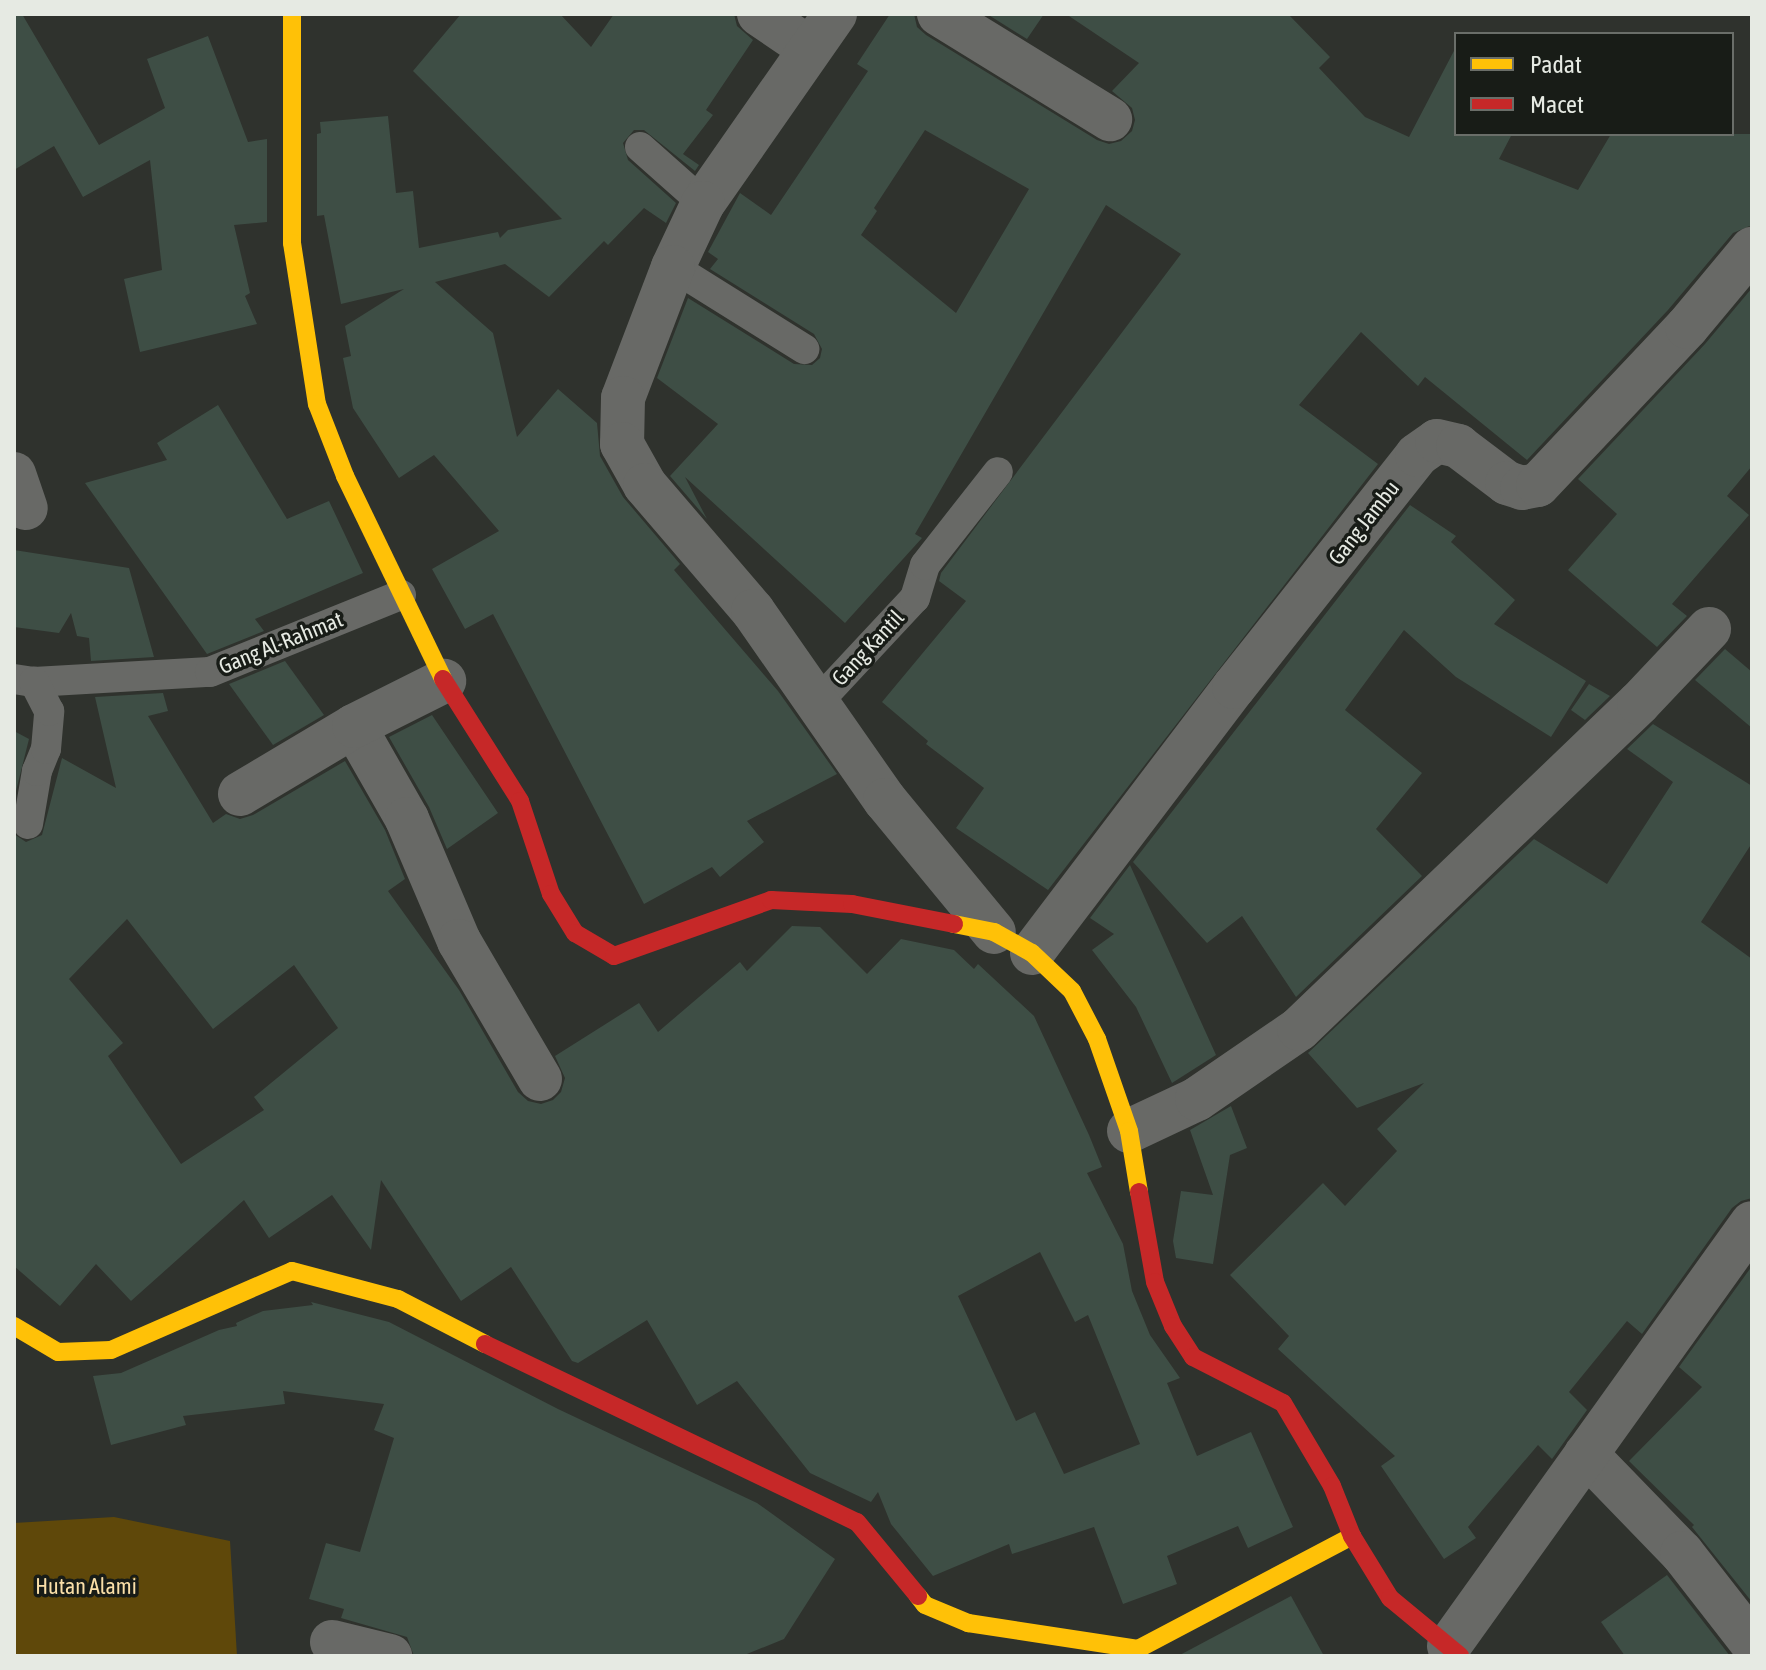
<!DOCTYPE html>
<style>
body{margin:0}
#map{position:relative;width:1766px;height:1670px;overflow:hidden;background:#2f322d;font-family:"Asap Condensed",sans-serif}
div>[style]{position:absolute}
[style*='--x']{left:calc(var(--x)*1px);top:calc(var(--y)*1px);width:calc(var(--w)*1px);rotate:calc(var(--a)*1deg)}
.green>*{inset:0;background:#5f480a}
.building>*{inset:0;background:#3e4e45}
.lane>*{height:30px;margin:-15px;padding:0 15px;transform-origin:15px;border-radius:15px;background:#686966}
.street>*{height:44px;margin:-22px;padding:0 22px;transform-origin:22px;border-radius:22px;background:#686966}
.slow>*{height:18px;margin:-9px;padding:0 9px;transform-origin:9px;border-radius:9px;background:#ffc107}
.jam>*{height:18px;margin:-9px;padding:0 9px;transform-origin:9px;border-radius:9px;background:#c62828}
span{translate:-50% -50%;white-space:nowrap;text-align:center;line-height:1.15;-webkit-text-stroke:7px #181c17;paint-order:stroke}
.street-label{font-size:22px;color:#e6eae3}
.park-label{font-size:22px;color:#fadfa8}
.frame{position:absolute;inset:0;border:16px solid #e6eae3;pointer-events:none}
.legend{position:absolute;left:1454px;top:32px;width:280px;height:104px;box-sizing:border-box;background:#181c17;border:2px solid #6a6e69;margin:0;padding:10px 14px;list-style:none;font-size:24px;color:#e6eae3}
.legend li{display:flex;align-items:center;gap:16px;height:40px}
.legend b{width:40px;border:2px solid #6a6e69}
</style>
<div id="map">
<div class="green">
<i style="clip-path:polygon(114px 1517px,230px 1541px,237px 1656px,14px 1656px,14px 1523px)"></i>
</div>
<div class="building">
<i style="clip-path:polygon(14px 14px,22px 14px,99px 145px,165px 108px,147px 59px,208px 36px,248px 142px,267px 139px,267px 222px,234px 225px,250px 293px,245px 296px,257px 324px,140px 352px,124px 279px,162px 270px,150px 160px,83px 197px,54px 146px,14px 170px)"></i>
<i style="clip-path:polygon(461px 14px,560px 14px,591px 47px,614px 14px,734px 14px,737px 26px,753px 40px,706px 110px,713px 115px,683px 154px,699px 165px,695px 171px,644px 130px,634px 130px,623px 143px,628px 160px,676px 203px,666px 223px,644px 208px,608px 245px,604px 241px,549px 297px,505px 264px,435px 282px,493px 333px,517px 437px,558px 389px,597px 423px,600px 456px,623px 497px,680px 564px,674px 570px,778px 691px,837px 774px,747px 821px,764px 842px,720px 877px,712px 867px,644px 904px,493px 614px,465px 629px,432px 569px,499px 531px,434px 455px,399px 478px,353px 408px,343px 358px,351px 356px,345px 326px,404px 289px,341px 304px,324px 215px,317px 216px,317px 134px,321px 133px,320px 122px,388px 116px,396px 193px,413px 191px,419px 248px,498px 232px,500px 238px,508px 230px,562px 219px,413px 71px)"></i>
<i style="clip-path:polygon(evenodd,890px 14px,914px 14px,917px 27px,926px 35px,1097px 140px,1109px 144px,1121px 141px,1132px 131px,1135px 120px,1132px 108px,1112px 91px,1139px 63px,1066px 14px,1288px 14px,1330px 57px,1319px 68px,1365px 117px,1409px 137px,1456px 47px,1456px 134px,1512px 134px,1499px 159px,1578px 190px,1611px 134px,1752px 134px,1752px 225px,1733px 233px,1668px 310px,1527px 460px,1425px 377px,1418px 386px,1361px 332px,1299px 405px,1378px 464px,1048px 890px,956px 828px,984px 788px,926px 744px,928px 741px,882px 702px,966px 601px,939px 581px,941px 573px,1181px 254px,1106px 205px,915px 534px,922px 538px,845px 623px,685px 477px,707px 519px,670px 476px,718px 424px,657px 378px,688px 298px,794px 364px,812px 365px,820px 358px,822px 349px,814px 334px,710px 269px,718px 259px,708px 252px,740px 193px,771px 215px,868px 71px,857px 64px,890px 14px,925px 130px,1029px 189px,956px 313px,861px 235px,877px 211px,874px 208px,925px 130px)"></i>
<i style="clip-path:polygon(987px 14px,1044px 14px,1027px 39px)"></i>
<i style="clip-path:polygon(1752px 288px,1752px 466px,1727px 496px,1749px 515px,1672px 604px,1687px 616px,1657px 647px,1568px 570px,1617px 514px,1578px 479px,1705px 344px)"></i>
<i style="clip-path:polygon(218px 405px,287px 519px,329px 501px,363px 573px,255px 619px,264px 631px,207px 654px,85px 483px,167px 460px,157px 443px)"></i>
<i style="clip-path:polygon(1410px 505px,1456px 536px,1451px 542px,1515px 600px,1494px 624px,1586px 681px,1551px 737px,1456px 677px,1404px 630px,1345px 710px,1422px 773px,1376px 829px,1422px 876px,1296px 997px,1242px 916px,1207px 943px,1133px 862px)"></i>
<i style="clip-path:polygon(14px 550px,129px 568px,154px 657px,91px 661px,89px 638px,77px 636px,71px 613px,59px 633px,14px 627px)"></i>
<i style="clip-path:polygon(1725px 649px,1752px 672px,1752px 728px,1695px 680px)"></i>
<i style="clip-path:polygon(285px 661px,324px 715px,273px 745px,229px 684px)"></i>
<i style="clip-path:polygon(1589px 684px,1610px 696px,1585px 720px,1571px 710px)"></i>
<i style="clip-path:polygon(evenodd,163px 693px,168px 711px,148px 716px,213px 823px,226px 814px,240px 819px,253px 815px,345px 761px,385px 830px,405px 879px,388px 891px,459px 990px,518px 1092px,528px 1101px,541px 1104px,553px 1100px,561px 1092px,565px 1078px,555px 1056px,639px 1003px,658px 1032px,740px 962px,747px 971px,792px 926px,820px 927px,867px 974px,901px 939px,954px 950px,974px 969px,978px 964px,1034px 1016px,1089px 1135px,1102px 1167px,1087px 1173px,1123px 1244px,1132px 1291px,1150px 1335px,1180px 1378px,1167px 1383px,1197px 1456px,1251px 1432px,1293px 1527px,1248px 1548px,1238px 1526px,1167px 1556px,1177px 1584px,1123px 1604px,1094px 1527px,1012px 1554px,1009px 1544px,933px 1576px,891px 1524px,878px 1492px,871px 1502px,810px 1473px,737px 1381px,697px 1405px,647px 1320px,578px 1363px,572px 1361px,511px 1267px,461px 1301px,381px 1180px,371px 1250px,332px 1195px,269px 1238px,244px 1200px,131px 1301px,96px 1264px,60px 1306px,14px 1266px,14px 834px,26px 842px,42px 835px,62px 758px,116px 788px,95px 697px,163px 693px,127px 919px,213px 1029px,294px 965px,338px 1028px,254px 1097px,264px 1110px,181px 1164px,108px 1056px,123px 1043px,69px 979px,127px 919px,163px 693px,1040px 1252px,1075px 1322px,1088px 1315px,1140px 1444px,1064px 1474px,1035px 1412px,1016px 1421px,958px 1296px,1040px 1252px)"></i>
<i style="clip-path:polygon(432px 715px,498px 813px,447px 849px,429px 807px,389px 737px)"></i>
<i style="clip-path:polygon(1653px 724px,1752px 786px,1752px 843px,1701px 922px,1752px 959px,1752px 1198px,1741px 1201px,1732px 1208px,1642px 1334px,1627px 1321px,1569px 1392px,1587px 1410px,1552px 1459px,1538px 1445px,1468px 1527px,1476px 1538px,1444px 1559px,1381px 1466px,1395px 1456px,1278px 1349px,1289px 1336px,1230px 1275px,1323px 1183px,1345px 1206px,1397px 1151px,1377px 1129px,1424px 1083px,1357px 1108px,1308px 1053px,1534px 839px,1607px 884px,1673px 782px,1627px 749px)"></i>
<i style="clip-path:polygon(14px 731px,29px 739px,14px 799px)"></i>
<i style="clip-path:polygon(1130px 865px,1216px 1055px,1172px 1083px,1136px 1007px,1092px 950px,1114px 934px,1090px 918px)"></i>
<i style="clip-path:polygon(1231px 1106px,1247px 1148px,1230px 1155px,1213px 1264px,1176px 1258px,1173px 1241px,1181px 1191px,1213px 1195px,1190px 1130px)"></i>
<i style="clip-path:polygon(1752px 1266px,1752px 1602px,1692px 1527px,1694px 1525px,1629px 1461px,1702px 1387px,1679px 1367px)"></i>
<i style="clip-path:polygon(311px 1302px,389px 1322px,558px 1409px,757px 1503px,835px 1559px,784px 1639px,742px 1656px,414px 1656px,407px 1637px,341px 1618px,344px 1609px,309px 1599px,326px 1543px,360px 1552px,394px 1438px,374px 1430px,384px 1404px,283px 1391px,285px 1404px,183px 1416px,186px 1425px,111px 1445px,93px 1376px,121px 1373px,219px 1330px,237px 1326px,236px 1323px,263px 1311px,313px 1305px)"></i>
<i style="clip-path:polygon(1667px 1575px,1730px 1656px,1625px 1656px,1601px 1622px)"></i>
<i style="clip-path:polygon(1291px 1596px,1324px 1656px,1178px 1656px)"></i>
</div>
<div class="lane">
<i style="--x:640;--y:147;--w:84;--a:41.6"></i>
<i style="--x:673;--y:267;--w:155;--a:32"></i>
<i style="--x:14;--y:679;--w:20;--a:9"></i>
<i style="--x:34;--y:682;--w:176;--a:-3.3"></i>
<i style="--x:210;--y:672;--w:206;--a:-22"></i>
<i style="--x:816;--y:704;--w:145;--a:-47"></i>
<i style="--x:915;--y:598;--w:34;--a:-73"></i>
<i style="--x:925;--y:565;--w:118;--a:-51.9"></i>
<i style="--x:28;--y:824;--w:54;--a:-80.4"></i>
<i style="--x:37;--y:771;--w:24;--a:-68"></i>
<i style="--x:46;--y:749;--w:38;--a:-85"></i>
<i style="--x:49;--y:711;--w:33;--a:-117"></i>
</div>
<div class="street">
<i style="--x:759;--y:14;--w:60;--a:34.2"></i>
<i style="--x:835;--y:14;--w:231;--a:124.9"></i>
<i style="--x:703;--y:203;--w:71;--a:115.1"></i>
<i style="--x:673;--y:267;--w:140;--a:110.9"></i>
<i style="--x:623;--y:398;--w:46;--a:91.2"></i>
<i style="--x:622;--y:444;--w:47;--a:60.7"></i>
<i style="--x:645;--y:485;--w:166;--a:49.4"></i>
<i style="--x:753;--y:611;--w:231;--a:55.1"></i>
<i style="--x:885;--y:800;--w:171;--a:50.5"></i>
<i style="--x:939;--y:14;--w:201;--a:31.6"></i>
<i style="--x:14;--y:474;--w:36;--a:71"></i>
<i style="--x:354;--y:726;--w:107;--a:60.3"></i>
<i style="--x:407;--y:819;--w:133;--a:66.9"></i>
<i style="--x:459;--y:941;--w:160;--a:59.6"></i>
<i style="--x:240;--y:794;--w:133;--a:-30.8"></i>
<i style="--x:354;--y:726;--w:101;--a:-26.6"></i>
<i style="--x:1032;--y:953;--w:334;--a:-52.8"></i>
<i style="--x:1234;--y:687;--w:295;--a:-51.7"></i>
<i style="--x:1417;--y:455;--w:24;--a:-35"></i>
<i style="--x:1437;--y:441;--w:22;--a:13"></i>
<i style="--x:1458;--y:446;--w:61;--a:37.1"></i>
<i style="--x:1507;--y:483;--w:16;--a:18"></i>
<i style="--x:1522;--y:488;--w:16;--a:-11"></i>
<i style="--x:1538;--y:485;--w:217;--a:-46.7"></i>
<i style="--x:1687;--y:327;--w:102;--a:-50.2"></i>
<i style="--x:1129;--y:1131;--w:75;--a:-25.2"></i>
<i style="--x:1197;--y:1099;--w:124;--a:-34.5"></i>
<i style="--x:1299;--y:1029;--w:471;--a:-43.8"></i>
<i style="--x:1639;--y:703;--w:102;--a:-46.6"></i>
<i style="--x:1586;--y:1454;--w:138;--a:45.9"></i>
<i style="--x:1682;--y:1553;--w:114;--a:52.1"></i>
<i style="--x:332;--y:1642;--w:60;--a:13.6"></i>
<i style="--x:1449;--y:1646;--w:520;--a:-54.39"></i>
</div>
<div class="slow">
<i style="--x:292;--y:14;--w:229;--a:90"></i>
<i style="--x:292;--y:243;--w:163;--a:81.2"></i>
<i style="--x:317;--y:404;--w:77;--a:68.7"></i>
<i style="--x:345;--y:476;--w:225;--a:64.2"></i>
<i style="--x:954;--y:924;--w:41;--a:11.3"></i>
<i style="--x:994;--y:932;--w:43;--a:28.9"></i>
<i style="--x:1032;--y:953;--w:55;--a:43.5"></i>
<i style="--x:1072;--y:991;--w:54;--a:62.5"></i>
<i style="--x:1097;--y:1039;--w:97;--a:70.8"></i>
<i style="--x:1129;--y:1131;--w:62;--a:80.7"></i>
<i style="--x:14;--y:1326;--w:51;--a:30.6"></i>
<i style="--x:58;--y:1352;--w:53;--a:-2.2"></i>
<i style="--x:111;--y:1350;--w:197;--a:-23.6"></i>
<i style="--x:292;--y:1271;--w:110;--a:14.8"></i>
<i style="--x:398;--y:1299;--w:98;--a:27.3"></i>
<i style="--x:918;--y:1596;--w:11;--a:52"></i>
<i style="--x:925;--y:1605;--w:47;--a:22.7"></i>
<i style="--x:968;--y:1623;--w:172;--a:8.7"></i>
<i style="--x:1138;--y:1649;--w:242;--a:-27.8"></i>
</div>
<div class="jam">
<i style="--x:443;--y:679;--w:144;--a:57.7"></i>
<i style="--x:520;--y:801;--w:98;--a:71.6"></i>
<i style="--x:551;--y:894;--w:46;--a:58.4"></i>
<i style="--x:575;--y:933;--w:45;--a:30.5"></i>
<i style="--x:614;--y:956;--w:167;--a:-19.6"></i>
<i style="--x:771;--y:900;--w:81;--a:2.8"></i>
<i style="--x:852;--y:904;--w:104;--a:11.1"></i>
<i style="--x:1139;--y:1192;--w:91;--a:79.9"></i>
<i style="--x:1155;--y:1282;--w:48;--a:67.8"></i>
<i style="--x:1173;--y:1326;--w:37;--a:57"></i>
<i style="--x:1193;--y:1357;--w:101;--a:27.1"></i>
<i style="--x:1283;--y:1403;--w:96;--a:59.4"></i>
<i style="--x:1332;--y:1486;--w:54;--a:68.2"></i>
<i style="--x:1352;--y:1536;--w:73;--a:58.5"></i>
<i style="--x:1390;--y:1598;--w:91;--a:39.6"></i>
<i style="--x:485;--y:1344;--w:412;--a:25.6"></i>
<i style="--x:857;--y:1522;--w:96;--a:50.5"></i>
</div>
<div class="street-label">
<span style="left:1364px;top:523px;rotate:-52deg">Gang Jambu</span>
<span style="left:281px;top:643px;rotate:-22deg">Gang Al-Rahmat</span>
<span style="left:868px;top:648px;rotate:-47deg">Gang Kantil</span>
</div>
<div class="park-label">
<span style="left:86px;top:1587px">Hutan Alami</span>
</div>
<div class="frame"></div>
<ul class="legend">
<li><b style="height:10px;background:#ffc107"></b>Padat</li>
<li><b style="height:10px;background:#c62828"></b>Macet</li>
</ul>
</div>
